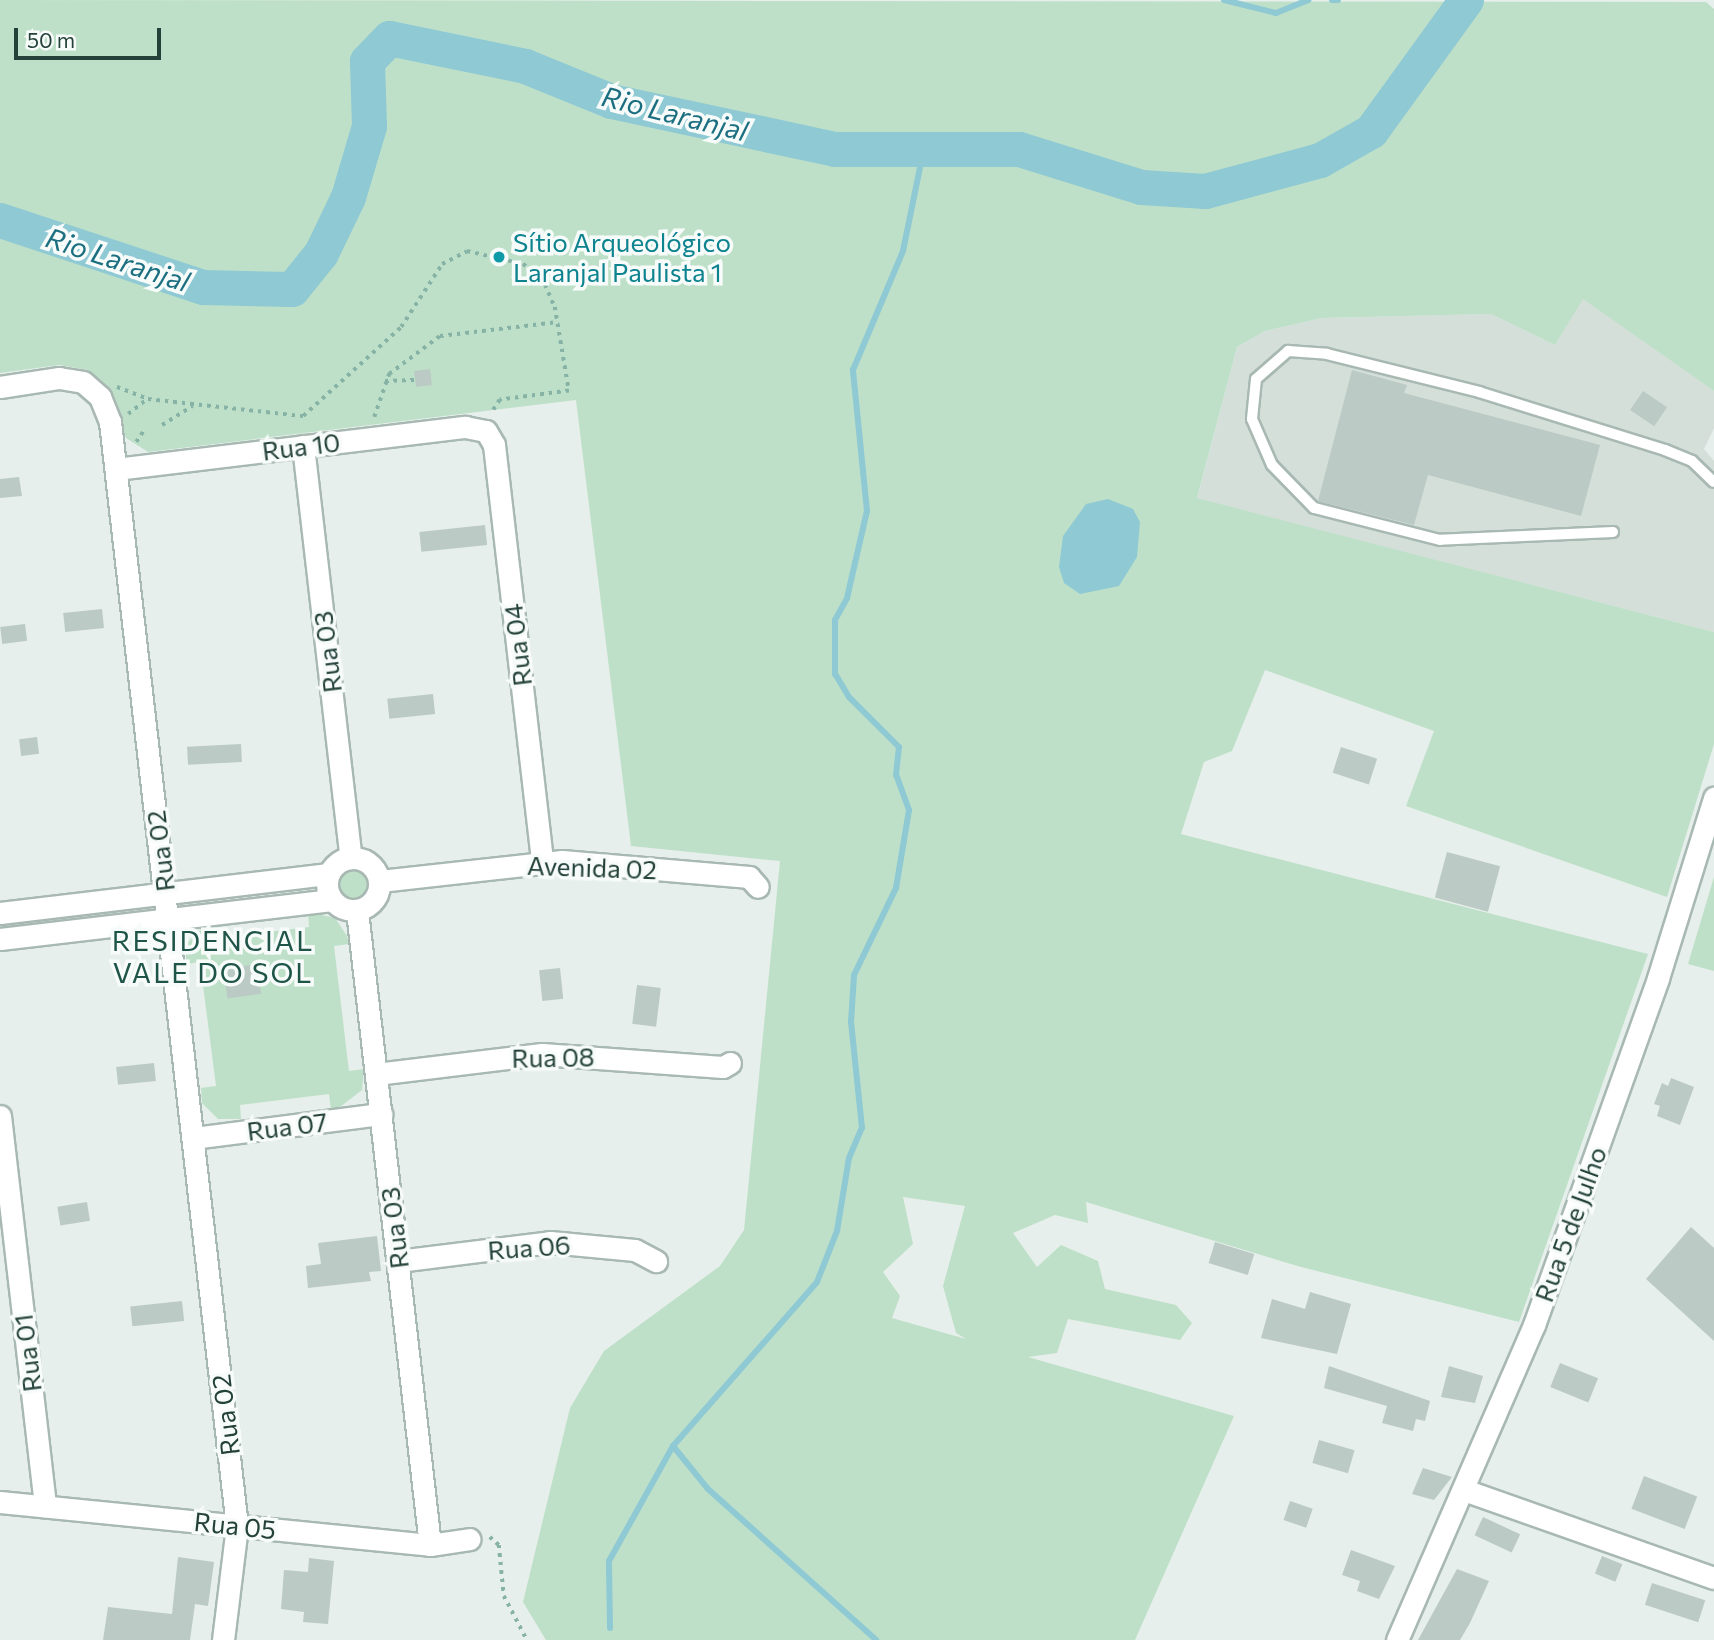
<!DOCTYPE html>
<meta charset="utf-8">
<style>
body{margin:0}
#map{position:relative;width:1714px;height:1640px;overflow:hidden;background:#e6efeb;font-family:Commissioner,sans-serif}
div>[style]{position:absolute}
[style*='--x']{left:calc(var(--x)*1px);top:calc(var(--y)*1px);width:calc(var(--w)*1px);rotate:calc(var(--a)*1deg)}
.built>*{inset:0;background:#d4dfda}
.green>*{inset:0;background:#bfe0c8}
.round{border-radius:50%}
.water>*{inset:0;background:#8ec9d4}
.stream>*{height:6px;margin:-3px;padding:0 3px;transform-origin:3px;border-radius:3px;background:#8ec9d4}
.river>*{height:35px;margin:-17.5px;padding:0 17.5px;transform-origin:17.5px;border-radius:17.5px;background:#8ec9d4}
.building>*{inset:0;background:#bbcac4;transform-origin:0 0}
.path>*{height:3.5px;margin-top:-1.75px;transform-origin:0;background:repeating-linear-gradient(90deg,#86b3a5 0 3.5px,transparent 0 8.5px)}
.roads{filter:drop-shadow(2px 0 #a8b8b2) drop-shadow(-2px 0 #a8b8b2) drop-shadow(0 2px #a8b8b2) drop-shadow(0 -2px #a8b8b2)}
.lane>*{height:10px;margin:-5px;padding:0 5px;transform-origin:5px;border-radius:5px;background:#fff}
.street>*{height:21px;margin:-10.5px;padding:0 10.5px;transform-origin:10.5px;border-radius:10.5px;background:#fff}
.street>.ring{margin:-10.5px;padding:0;box-sizing:content-box;background:none;border:21px solid #fff;border-radius:50%}
.dots>*{width:19px;height:19px;translate:-50% -50%;box-sizing:border-box;border:4px solid #f7fbf9;border-radius:50%}
span{translate:-50% -50%;white-space:nowrap;text-align:center;line-height:1.15;-webkit-text-stroke:7px #f7fbf9;paint-order:stroke}
.culture-label{font-size:26px;color:#0d838f}
.left{translate:0 -50%;text-align:left}
.street-label{font-size:26px;color:#24423a}
.water-label{font-size:28px;color:#1c6f80;font-style:italic}
.neighbourhood-label{font-size:28px;color:#1f5548;letter-spacing:2px}
.scale{position:absolute;left:14px;top:28px;width:147px;height:32px;box-sizing:border-box;border:4px solid #24423a;border-top:0;padding-left:9px;font-size:21px;line-height:24px;white-space:nowrap;color:#24423a;-webkit-text-stroke:5px #f7fbf9;paint-order:stroke}
</style>
<div id="map">
<div class="built">
<i style="clip-path:polygon(1583px 298px,1714px 391px,1714px 428px,1704px 449px,1714px 461px,1714px 632px,1197px 499px,1237px 347px,1265px 331px,1322px 318px,1491px 314px,1555px 345px)"></i>
</div>
<div class="green">
<i style="clip-path:polygon(evenodd,0 0,1706px 2px,1714px 9px,1714px 391px,1583px 299px,1555px 345px,1491px 314px,1322px 318px,1265px 331px,1237px 347px,1197px 498px,1714px 632px,1714px 744px,1667px 897px,1406px 806px,1434px 731px,1265px 670px,1232px 751px,1204px 762px,1181px 834px,1648px 954px,1519px 1322px,1301px 1267px,1086px 1202px,1088px 1223px,1055px 1215px,1013px 1233px,1037px 1267px,1061px 1245px,1098px 1261px,1105px 1289px,1176px 1305px,1192px 1323px,1180px 1340px,1068px 1319px,1057px 1353px,1028px 1357px,1234px 1416px,1135px 1640px,546px 1640px,523px 1602px,570px 1408px,604px 1351px,720px 1266px,744px 1230px,780px 861px,631px 846px,576px 400px,148px 452px,126px 438px,109px 391px,88px 370px,59px 365px,0 373px,0 0,903px 1197px,965px 1206px,943px 1286px,956px 1333px,966px 1339px,892px 1318px,900px 1296px,883px 1272px,913px 1244px,903px 1197px)"></i>
<i class="round" style="left:337px;top:868px;width:32px;height:32px"></i>
<i style="clip-path:polygon(1714px 877px,1714px 971px,1688px 964px)"></i>
<i style="clip-path:polygon(308px 912px,335px 918px,347px 936px,349px 944px,334px 946px,349px 1071px,364px 1069px,362px 1090px,340px 1107px,331px 1109px,329px 1094px,240px 1105px,241px 1119px,218px 1119px,202px 1103px,201px 1088px,216px 1086px,200px 962px,186px 964px,186px 944px,207px 924px,217px 923px,219px 938px,309px 927px)"></i>
</div>
<div class="water">
<i style="clip-path:polygon(1108px 499px,1133px 509px,1140px 522px,1137px 557px,1119px 586px,1080px 594px,1064px 583px,1059px 567px,1063px 536px,1086px 504px)"></i>
</div>
<div class="stream">
<i style="--x:1224;--y:0;--w:54;--a:14"></i>
<i style="--x:1276;--y:13;--w:35;--a:-22"></i>
<i style="--x:1332;--y:0;--w:6;--a:0"></i>
<i style="--x:673;--y:1446;--w:55;--a:50.9"></i>
<i style="--x:708;--y:1489;--w:226;--a:41.9"></i>
<i style="--x:610;--y:1628;--w:67;--a:-90.9"></i>
<i style="--x:609;--y:1561;--w:132;--a:-60.9"></i>
<i style="--x:673;--y:1446;--w:218;--a:-48.7"></i>
<i style="--x:817;--y:1282;--w:55;--a:-68.6"></i>
<i style="--x:837;--y:1231;--w:74;--a:-80.7"></i>
<i style="--x:849;--y:1158;--w:33;--a:-67"></i>
<i style="--x:862;--y:1128;--w:107;--a:-95.9"></i>
<i style="--x:851;--y:1022;--w:47;--a:-86.3"></i>
<i style="--x:854;--y:975;--w:97;--a:-64.2"></i>
<i style="--x:896;--y:888;--w:79;--a:-80.5"></i>
<i style="--x:909;--y:810;--w:37;--a:-110"></i>
<i style="--x:896;--y:775;--w:28;--a:-84"></i>
<i style="--x:899;--y:747;--w:71;--a:-135"></i>
<i style="--x:849;--y:697;--w:27;--a:-121"></i>
<i style="--x:835;--y:674;--w:54;--a:-90"></i>
<i style="--x:835;--y:620;--w:25;--a:-61"></i>
<i style="--x:847;--y:598;--w:89;--a:-77.1"></i>
<i style="--x:867;--y:511;--w:142;--a:-95.7"></i>
<i style="--x:853;--y:370;--w:129;--a:-67.2"></i>
<i style="--x:903;--y:251;--w:105;--a:-78.5"></i>
</div>
<div class="river">
<i style="--x:0;--y:220;--w:214;--a:18.3"></i>
<i style="--x:203;--y:287;--w:89;--a:1.3"></i>
<i style="--x:292;--y:289;--w:46;--a:-51.1"></i>
<i style="--x:321;--y:253;--w:62;--a:-64.3"></i>
<i style="--x:348;--y:197;--w:74;--a:-73.5"></i>
<i style="--x:369;--y:126;--w:65;--a:-91.8"></i>
<i style="--x:367;--y:61;--w:32;--a:-46"></i>
<i style="--x:389;--y:38;--w:139;--a:11.6"></i>
<i style="--x:525;--y:66;--w:93;--a:22.1"></i>
<i style="--x:611;--y:101;--w:229;--a:12.1"></i>
<i style="--x:835;--y:149;--w:184;--a:0"></i>
<i style="--x:1019;--y:149;--w:128;--a:17.3"></i>
<i style="--x:1141;--y:187;--w:64;--a:3.6"></i>
<i style="--x:1205;--y:191;--w:119;--a:-15.1"></i>
<i style="--x:1320;--y:160;--w:59;--a:-29.6"></i>
<i style="--x:1371;--y:131;--w:162;--a:-54.1"></i>
</div>
<div class="building">
<i style="left:430px;top:369px;width:16px;height:16px;rotate:83deg"></i>
<i style="clip-path:polygon(1352px 370px,1407px 385px,1404px 393px,1600px 445px,1581px 516px,1428px 475px,1414px 525px,1318px 501px)"></i>
<i style="left:1643px;top:391px;width:29px;height:23px;rotate:34deg"></i>
<i style="clip-path:polygon(19px 477px,22px 496px,0 498px,0 479px)"></i>
<i style="left:485px;top:525px;width:20px;height:66px;rotate:84deg"></i>
<i style="left:102px;top:609px;width:19px;height:39px;rotate:84deg"></i>
<i style="left:25px;top:624px;width:17px;height:25px;rotate:83deg"></i>
<i style="left:433px;top:694px;width:20px;height:46px;rotate:84deg"></i>
<i style="left:37px;top:737px;width:17px;height:18px;rotate:83deg"></i>
<i style="left:241px;top:744px;width:18px;height:54px;rotate:87deg"></i>
<i style="left:1341px;top:747px;width:38px;height:27px;rotate:18deg"></i>
<i style="left:1447px;top:852px;width:55px;height:47px;rotate:15deg"></i>
<i style="left:257px;top:964px;width:30px;height:34px;rotate:82deg"></i>
<i style="left:560px;top:968px;width:31px;height:21px;rotate:84deg"></i>
<i style="left:637px;top:985px;width:24px;height:39px;rotate:7deg"></i>
<i style="left:154px;top:1063px;width:18px;height:38px;rotate:84deg"></i>
<i style="clip-path:polygon(1671px 1078px,1694px 1087px,1680px 1125px,1657px 1116px,1660px 1106px,1654px 1104px,1662px 1083px,1668px 1086px)"></i>
<i style="left:87px;top:1202px;width:19px;height:30px;rotate:81deg"></i>
<i style="clip-path:polygon(1691px 1227px,1714px 1248px,1714px 1341px,1646px 1279px)"></i>
<i style="clip-path:polygon(377px 1236px,381px 1271px,369px 1272px,371px 1281px,308px 1288px,306px 1266px,321px 1264px,318px 1243px)"></i>
<i style="left:1215px;top:1242px;width:41px;height:22px;rotate:17deg"></i>
<i style="clip-path:polygon(1310px 1292px,1351px 1304px,1337px 1354px,1261px 1338px,1272px 1299px,1305px 1309px)"></i>
<i style="left:182px;top:1301px;width:20px;height:52px;rotate:84deg"></i>
<i style="left:1560px;top:1363px;width:41px;height:26px;rotate:22deg"></i>
<i style="clip-path:polygon(1329px 1366px,1430px 1401px,1425px 1421px,1416px 1419px,1413px 1431px,1382px 1423px,1387px 1406px,1324px 1388px)"></i>
<i style="clip-path:polygon(1449px 1366px,1483px 1376px,1475px 1403px,1441px 1397px)"></i>
<i style="left:1319px;top:1440px;width:37px;height:24px;rotate:16deg"></i>
<i style="clip-path:polygon(1423px 1468px,1452px 1477px,1434px 1500px,1412px 1494px)"></i>
<i style="left:1644px;top:1476px;width:57px;height:35px;rotate:21deg"></i>
<i style="left:1290px;top:1501px;width:24px;height:20px;rotate:19deg"></i>
<i style="left:1483px;top:1517px;width:41px;height:20px;rotate:25deg"></i>
<i style="clip-path:polygon(1351px 1550px,1395px 1566px,1379px 1599px,1357px 1591px,1360px 1581px,1342px 1575px)"></i>
<i style="left:1602px;top:1556px;width:22px;height:19px;rotate:22deg"></i>
<i style="clip-path:polygon(178px 1557px,214px 1562px,208px 1606px,195px 1604px,190px 1640px,103px 1640px,108px 1607px,172px 1614px)"></i>
<i style="clip-path:polygon(309px 1558px,334px 1561px,328px 1624px,303px 1622px,304px 1612px,281px 1609px,284px 1570px,308px 1572px)"></i>
<i style="clip-path:polygon(1457px 1569px,1489px 1581px,1470px 1623px,1460px 1640px,1418px 1640px)"></i>
<i style="left:1652px;top:1583px;width:56px;height:23px;rotate:18deg"></i>
</div>
<div class="path">
<i style="--x:385;--y:381;--w:29;--a:-2"></i>
<i style="--x:117;--y:387;--w:33;--a:21"></i>
<i style="--x:148;--y:399;--w:156;--a:6.3"></i>
<i style="--x:303;--y:416;--w:132;--a:-42.2"></i>
<i style="--x:401;--y:327;--w:75;--a:-56.9"></i>
<i style="--x:442;--y:264;--w:28;--a:-27"></i>
<i style="--x:467;--y:251;--w:57;--a:13.1"></i>
<i style="--x:523;--y:264;--w:23;--a:34"></i>
<i style="--x:542;--y:277;--w:33;--a:67"></i>
<i style="--x:555;--y:307;--w:85;--a:80.5"></i>
<i style="--x:569;--y:391;--w:70;--a:172.6"></i>
<i style="--x:500;--y:400;--w:17;--a:123"></i>
<i style="--x:128;--y:414;--w:23;--a:-38"></i>
<i style="--x:374;--y:417;--w:46;--a:-70.8"></i>
<i style="--x:389;--y:374;--w:64;--a:-36.7"></i>
<i style="--x:440;--y:336;--w:119;--a:-6.8"></i>
<i style="--x:162;--y:425;--w:36;--a:-32"></i>
<i style="--x:136;--y:442;--w:14;--a:-56"></i>
<i style="--x:490;--y:1537;--w:12;--a:42"></i>
<i style="--x:499;--y:1545;--w:51;--a:84.4"></i>
<i style="--x:504;--y:1596;--w:50;--a:62.4"></i>
</div>
<div class="roads">
<div class="lane">
<i style="--x:1613;--y:532;--w:173;--a:177.4"></i>
<i style="--x:1440;--y:540;--w:130;--a:-165.7"></i>
<i style="--x:1314;--y:508;--w:60;--a:-134.3"></i>
<i style="--x:1272;--y:465;--w:50;--a:-113.5"></i>
<i style="--x:1252;--y:419;--w:40;--a:-84.3"></i>
<i style="--x:1256;--y:379;--w:43;--a:-41.2"></i>
<i style="--x:1288;--y:351;--w:39;--a:4"></i>
<i style="--x:1327;--y:354;--w:157;--a:14"></i>
<i style="--x:1479;--y:392;--w:195;--a:17.3"></i>
<i style="--x:1665;--y:450;--w:29;--a:22"></i>
<i style="--x:1692;--y:461;--w:30;--a:44"></i>
</div>
<div class="street">
<i style="--x:0;--y:387;--w:60;--a:-8.7"></i>
<i style="--x:59;--y:378;--w:24;--a:9"></i>
<i style="--x:83;--y:382;--w:23;--a:41"></i>
<i style="--x:100;--y:397;--w:27;--a:68"></i>
<i style="--x:110;--y:422;--w:1111;--a:83.44"></i>
<i style="--x:237;--y:1526;--w:115;--a:97"></i>
<i style="--x:303;--y:446;--w:415;--a:83.4"></i>
<i style="--x:116;--y:469;--w:352;--a:-6.9"></i>
<i style="--x:465;--y:427;--w:21;--a:11"></i>
<i style="--x:486;--y:431;--w:16;--a:60"></i>
<i style="--x:494;--y:445;--w:420;--a:83.4"></i>
<i class="ring" style="left:327px;top:858px;width:31px;height:31px"></i>
<i style="--x:380;--y:881;--w:183;--a:-6.3"></i>
<i style="--x:562;--y:861;--w:188;--a:4.9"></i>
<i style="--x:749;--y:877;--w:13;--a:48"></i>
<i style="--x:357;--y:911;--w:638;--a:83.43"></i>
<i style="--x:0;--y:913;--w:331;--a:-6.8"></i>
<i style="--x:0;--y:939;--w:334;--a:-6.7"></i>
<i style="--x:376;--y:1074;--w:167;--a:-6.9"></i>
<i style="--x:542;--y:1054;--w:181;--a:4.1"></i>
<i style="--x:723;--y:1067;--w:8;--a:-30"></i>
<i style="--x:0;--y:1116;--w:393;--a:83.4"></i>
<i style="--x:193;--y:1138;--w:190;--a:-7.3"></i>
<i style="--x:398;--y:1261;--w:153;--a:-7.1"></i>
<i style="--x:550;--y:1242;--w:85;--a:5.4"></i>
<i style="--x:635;--y:1250;--w:24;--a:28"></i>
<i style="--x:1464;--y:1490;--w:265;--a:19.4"></i>
<i style="--x:0;--y:1502;--w:432;--a:5.7"></i>
<i style="--x:430;--y:1545;--w:40;--a:-8.5"></i>
<i style="--x:1397;--y:1640;--w:344;--a:-66.5"></i>
<i style="--x:1534;--y:1325;--w:368;--a:-70.3"></i>
<i style="--x:1658;--y:978;--w:189;--a:-72.7"></i>
</div>
</div>
<div class="dots">
<i style="left:499px;top:257px;background:#0f9aa8"></i>
</div>
<div class="culture-label">
<span class="left" style="left:513px;top:257px">Sítio Arqueológico<br>Laranjal Paulista 1</span>
</div>
<div class="street-label">
<span style="left:301px;top:446px;rotate:-7deg">Rua 10</span>
<span style="left:517px;top:645px;rotate:-97deg">Rua 04</span>
<span style="left:327px;top:652px;rotate:-97deg">Rua 03</span>
<span style="left:160px;top:851px;rotate:-97deg">Rua 02</span>
<span style="left:592px;top:867px;rotate:2deg">Avenida 02</span>
<span style="left:553px;top:1057px;rotate:-1deg">Rua 08</span>
<span style="left:287px;top:1126px;rotate:-7deg">Rua 07</span>
<span style="left:1570px;top:1224px;rotate:-70deg">Rua 5 de Julho</span>
<span style="left:394px;top:1228px;rotate:-97deg">Rua 03</span>
<span style="left:529px;top:1247px;rotate:-4deg">Rua 06</span>
<span style="left:27px;top:1353px;rotate:-97deg">Rua 01</span>
<span style="left:225px;top:1415px;rotate:-97deg">Rua 02</span>
<span style="left:235px;top:1525px;rotate:6deg">Rua 05</span>
</div>
<div class="water-label">
<span style="left:675px;top:113px;rotate:14deg">Rio Laranjal</span>
<span style="left:118px;top:259px;rotate:18deg">Rio Laranjal</span>
</div>
<div class="neighbourhood-label">
<span style="left:213px;top:956px">RESIDENCIAL<br>VALE DO SOL</span>
</div>
<div class="scale">50 m</div>
</div>
